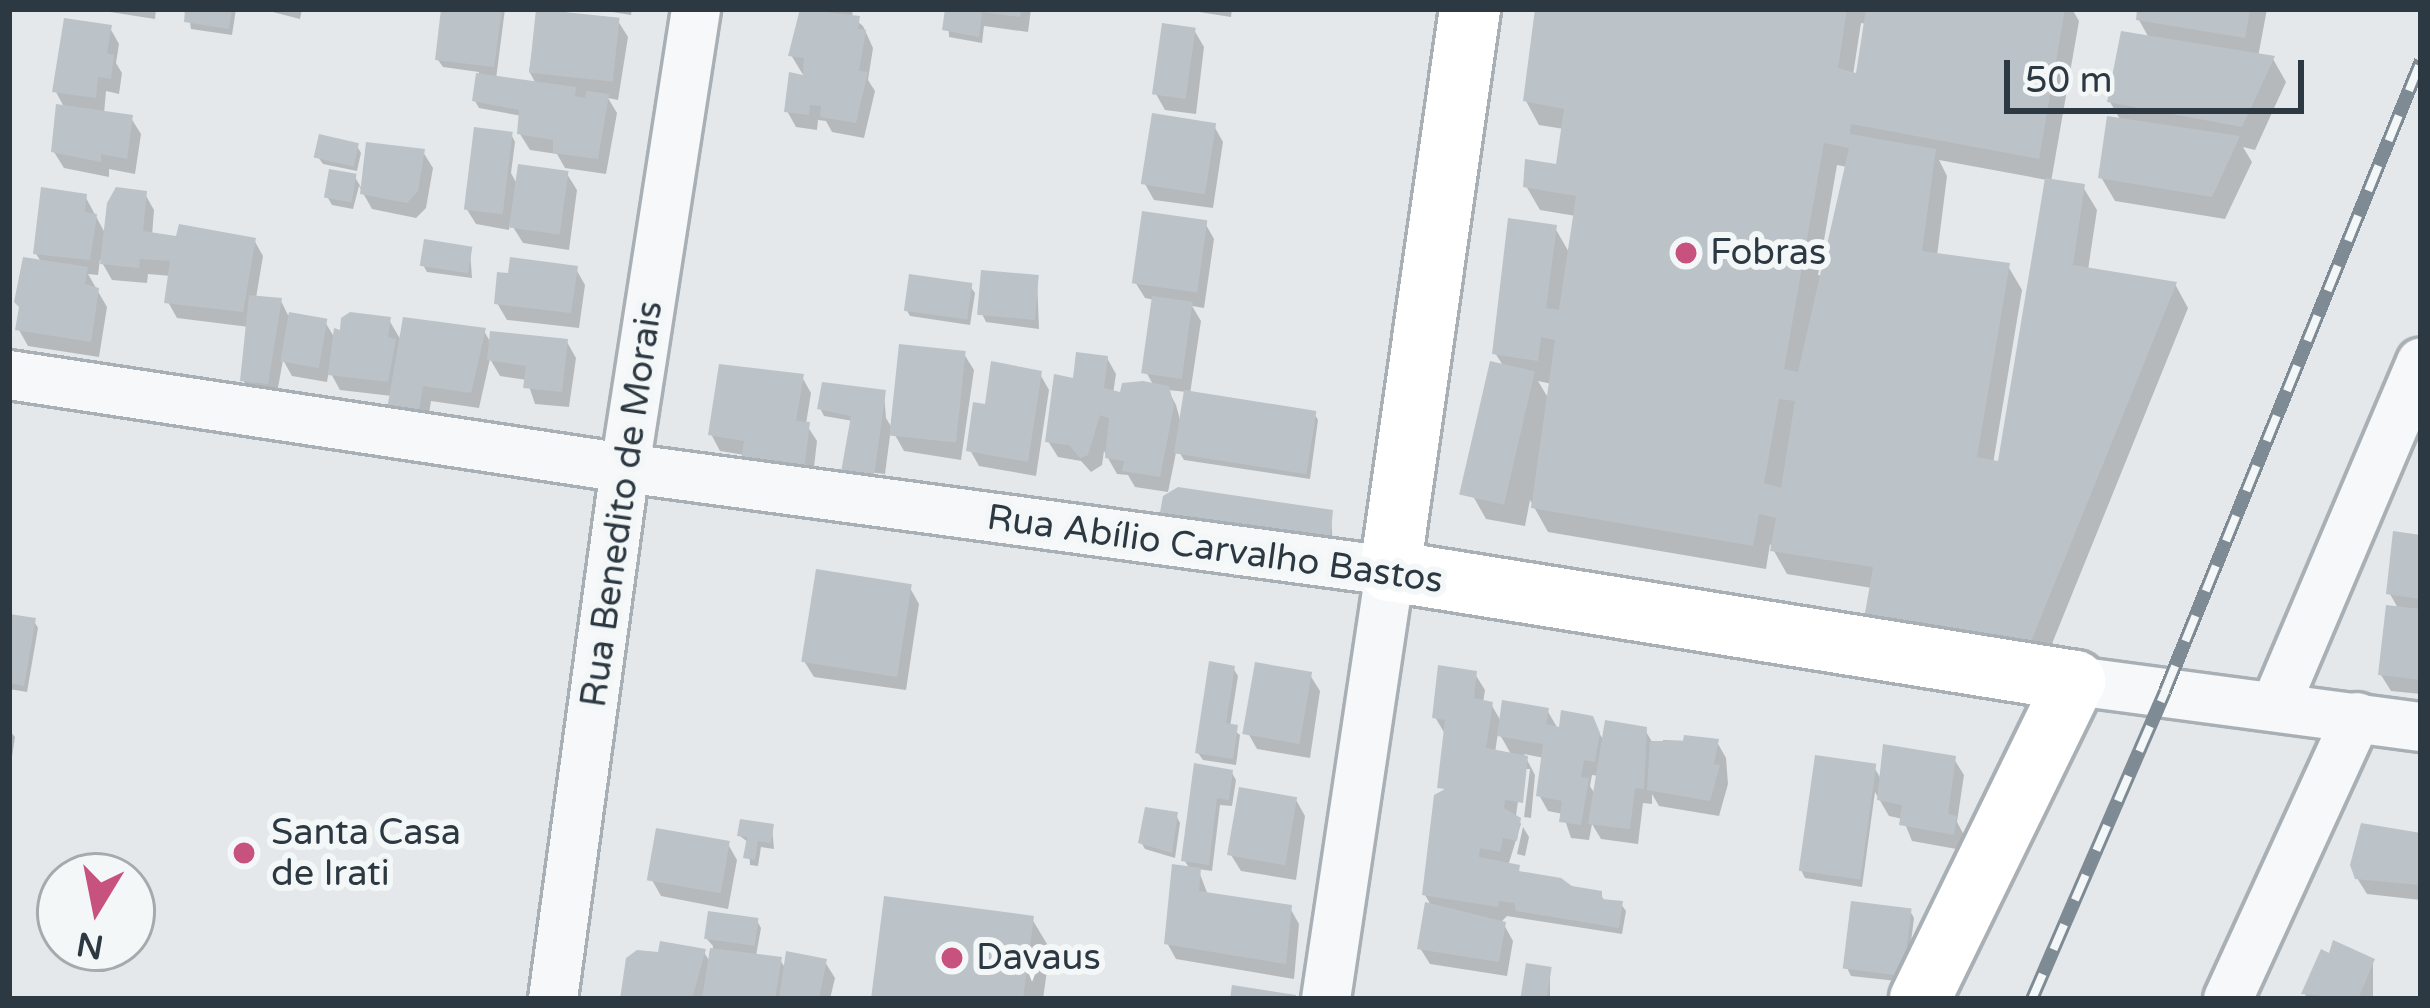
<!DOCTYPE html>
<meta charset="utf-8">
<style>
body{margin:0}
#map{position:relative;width:2430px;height:1008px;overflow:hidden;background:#e4e8eb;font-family:"Varela Round",sans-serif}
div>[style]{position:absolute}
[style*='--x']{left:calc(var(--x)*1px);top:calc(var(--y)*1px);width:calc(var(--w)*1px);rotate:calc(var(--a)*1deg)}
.shadow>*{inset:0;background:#0003}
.building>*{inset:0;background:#bbc3c8;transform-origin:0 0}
.roads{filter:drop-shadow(3px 0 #a9b0b5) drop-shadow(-3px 0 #a9b0b5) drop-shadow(0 3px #a9b0b5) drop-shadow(0 -3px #a9b0b5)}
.minor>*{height:48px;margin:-24px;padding:0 24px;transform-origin:24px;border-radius:24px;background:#f7f8f9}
.major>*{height:60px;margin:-30px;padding:0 30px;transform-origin:30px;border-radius:30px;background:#fff}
.rail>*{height:14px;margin-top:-7px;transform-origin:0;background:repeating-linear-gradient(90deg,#f4f7f8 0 27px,#7e8b94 0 54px);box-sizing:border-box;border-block:3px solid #7e8b94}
.dots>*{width:33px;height:33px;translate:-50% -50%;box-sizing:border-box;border:6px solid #f4f7f8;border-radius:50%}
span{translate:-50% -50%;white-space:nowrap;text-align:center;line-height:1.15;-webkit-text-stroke:12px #f4f7f8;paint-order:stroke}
.poi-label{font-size:36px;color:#2d3942}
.left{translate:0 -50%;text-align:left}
.street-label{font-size:36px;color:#2d3942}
.frame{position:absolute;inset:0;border:12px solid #2d3942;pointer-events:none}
.north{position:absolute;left:36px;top:852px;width:120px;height:120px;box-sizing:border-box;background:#f4f7f8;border:3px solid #a4abaf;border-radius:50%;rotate:190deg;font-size:33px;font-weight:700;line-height:48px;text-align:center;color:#2d3942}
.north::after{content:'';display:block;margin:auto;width:42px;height:54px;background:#c7527d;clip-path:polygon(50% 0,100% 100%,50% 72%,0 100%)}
.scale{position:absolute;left:2004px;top:60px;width:300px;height:54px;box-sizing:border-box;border:6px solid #2d3942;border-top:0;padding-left:15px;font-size:36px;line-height:42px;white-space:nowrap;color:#2d3942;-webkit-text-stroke:9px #f4f7f8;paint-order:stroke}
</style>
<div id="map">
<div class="shadow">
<i style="clip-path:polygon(91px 9px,156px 9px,155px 19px)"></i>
<i style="clip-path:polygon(188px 9px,236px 9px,232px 35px,191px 29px)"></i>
<i style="clip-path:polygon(261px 9px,302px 9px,300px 19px)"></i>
<i style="clip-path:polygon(444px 9px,505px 9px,496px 79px,536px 84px,529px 71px,539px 9px,618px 21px,628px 37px,618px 100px,608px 98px,617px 113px,606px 174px,565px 168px,557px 154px,530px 150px,520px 134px,522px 116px,479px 108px,475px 101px,479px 72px,443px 67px,438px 60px)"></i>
<i style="clip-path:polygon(594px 9px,632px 9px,631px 15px)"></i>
<i style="clip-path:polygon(796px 9px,853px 9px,852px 17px,863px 26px,873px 48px,868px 80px,875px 91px,864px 138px,832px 132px,826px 121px,818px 120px,817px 130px,796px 127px,787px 111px,805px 78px,791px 55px,802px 10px)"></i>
<i style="clip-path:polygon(948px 9px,1031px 9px,1028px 32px,984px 26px,982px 43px,949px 37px)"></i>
<i style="clip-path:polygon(1180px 9px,1232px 9px,1231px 17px)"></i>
<i style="clip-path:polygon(evenodd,1538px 9px,2072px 9px,2079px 21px,2051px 182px,2083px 187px,2097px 210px,2088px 270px,2175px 284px,2188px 308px,2043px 666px,1872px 588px,1787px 574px,1770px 544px,1766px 569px,1548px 532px,1530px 500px,1525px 526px,1486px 519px,1473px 496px,1504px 367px,1495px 353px,1555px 228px,1570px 254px,1576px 216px,1540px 210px,1526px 186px,1559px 168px,1564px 129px,1539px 125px,1526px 101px,1538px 9px,1861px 23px,1867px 24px,1859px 77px,1853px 75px,1861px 23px,1538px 9px,1939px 160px,2047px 180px,2004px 465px,1993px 464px,2022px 290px,2008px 266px,1937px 256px,1947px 176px,1939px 160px,1538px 9px,1837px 165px,1847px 167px,1823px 276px,1818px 275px,1837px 165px,1538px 9px,1538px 381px,1552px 384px,1550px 401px,1538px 381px)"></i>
<i style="clip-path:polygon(2141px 9px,2267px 9px,2258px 57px,2273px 59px,2286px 82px,2255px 150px,2243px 147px,2252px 162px,2225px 219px,2115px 201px,2101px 177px,2121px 121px,2110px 102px,2149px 38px,2139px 20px)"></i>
<i style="clip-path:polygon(110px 28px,119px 44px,116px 63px,122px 73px,119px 94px,106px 91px,104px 114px,131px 118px,141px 134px,135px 174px,109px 169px,109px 177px,64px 168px,54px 152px,65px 109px,56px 92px)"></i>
<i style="clip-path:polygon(1194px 30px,1204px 47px,1196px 114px,1165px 110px,1156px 94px)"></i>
<i style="clip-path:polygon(1214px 126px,1223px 142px,1213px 208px,1154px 200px,1145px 184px)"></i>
<i style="clip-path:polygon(511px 134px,515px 142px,511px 173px,518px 186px,567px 174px,577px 190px,569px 250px,523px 243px,510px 222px,509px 230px,476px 224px,466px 208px)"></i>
<i style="clip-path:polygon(357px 146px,361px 153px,357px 171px,323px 164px,318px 157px)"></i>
<i style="clip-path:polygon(423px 152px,433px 168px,426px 208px,416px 218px,372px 209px,359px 186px,353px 209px,332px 205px,328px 198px,355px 177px,363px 191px)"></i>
<i style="clip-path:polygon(145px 194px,154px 210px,152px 236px,254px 240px,263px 256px,256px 298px,281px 301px,288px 315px,325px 322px,336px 340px,389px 320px,402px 342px,484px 331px,492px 345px,567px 342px,576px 358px,569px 407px,535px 404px,527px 380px,500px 376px,490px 359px,479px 408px,431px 401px,427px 427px,399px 424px,392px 396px,340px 390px,329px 370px,327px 382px,292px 376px,283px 360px,276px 399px,252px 396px,243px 380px,249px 327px,177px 318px,168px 302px,171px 276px,148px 274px,147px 283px,112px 280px,100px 259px,98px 275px,88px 274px,107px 307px,99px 357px,28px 346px,19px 330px,42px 263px,36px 254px,85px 196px,106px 235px)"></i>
<i style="clip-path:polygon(evenodd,1205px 223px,1214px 239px,1204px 308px,1192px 306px,1201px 321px,1190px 394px,1314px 413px,1318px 420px,1310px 479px,1184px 460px,1177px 448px,1168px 492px,1135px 487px,1128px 475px,1117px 474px,1104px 451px,1102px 465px,1091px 472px,1081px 461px,1058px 457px,1048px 441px,1075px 381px,1107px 358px,1116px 374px,1113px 394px,1154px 386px,1146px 372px,1155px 300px,1145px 298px,1135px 282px,1205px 223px,1168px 390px,1187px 392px,1182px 427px,1176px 405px,1168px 390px)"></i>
<i style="clip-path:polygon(470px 250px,472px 278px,427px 272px,423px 265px)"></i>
<i style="clip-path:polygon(576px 269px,585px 285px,579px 328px,507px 320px,497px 303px)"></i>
<i style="clip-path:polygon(1037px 278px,1039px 329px,986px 322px,982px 314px)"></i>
<i style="clip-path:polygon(970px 286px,975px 293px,970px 325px,910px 316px,906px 309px)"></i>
<i style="clip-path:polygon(964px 354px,974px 370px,961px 460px,904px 451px,891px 428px,885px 474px,852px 470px,854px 487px,844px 471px,853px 421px,824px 416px,820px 408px,884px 393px,886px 418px,895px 433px)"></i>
<i style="clip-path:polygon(1040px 374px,1049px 390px,1036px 476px,979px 466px,970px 450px)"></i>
<i style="clip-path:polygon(802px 377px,811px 393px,806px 424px,817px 441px,812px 485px,745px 455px,720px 451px,711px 434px)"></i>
<i style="clip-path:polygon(1331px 513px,1333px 548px,1166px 525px)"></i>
<i style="clip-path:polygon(2421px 538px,2421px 694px,2391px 691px,2381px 675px,2399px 610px,2390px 594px)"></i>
<i style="clip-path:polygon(910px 588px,919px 604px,906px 690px,814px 677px,804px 661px)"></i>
<i style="clip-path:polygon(9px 617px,34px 621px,38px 628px,27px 692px,9px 689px)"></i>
<i style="clip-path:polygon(1233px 668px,1238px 676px,1230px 727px,1240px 735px,1236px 765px,1203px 760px,1198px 753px)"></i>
<i style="clip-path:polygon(evenodd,1475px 674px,1485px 690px,1483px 703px,1491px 704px,1502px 723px,1547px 710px,1561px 734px,1591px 719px,1605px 743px,1645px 730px,1654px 745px,1662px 746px,1663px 740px,1717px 742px,1726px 758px,1728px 784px,1719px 816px,1659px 806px,1652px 794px,1652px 804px,1643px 803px,1638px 844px,1601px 839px,1592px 824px,1589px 840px,1571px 838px,1563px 814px,1548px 811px,1539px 795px,1544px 758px,1524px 754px,1535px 775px,1531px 818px,1524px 817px,1530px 769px,1523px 769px,1516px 815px,1521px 824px,1508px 866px,1522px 875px,1600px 893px,1605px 902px,1621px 904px,1626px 911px,1622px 934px,1507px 916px,1502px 921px,1513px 941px,1507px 976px,1430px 964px,1420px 948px,1432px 907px,1425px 895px,1444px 793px,1445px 734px,1435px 717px,1475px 674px,1498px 732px,1503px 740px,1512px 756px,1495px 753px,1498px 732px,1475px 674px,1592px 775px,1599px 776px,1596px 796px,1590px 786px,1592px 775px)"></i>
<i style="clip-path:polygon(1310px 675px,1320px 691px,1310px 758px,1257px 749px,1248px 733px)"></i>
<i style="clip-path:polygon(9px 730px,15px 737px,9px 776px)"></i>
<i style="clip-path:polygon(1954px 759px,1964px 775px,1957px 822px,1964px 835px,1962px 850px,1912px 841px,1903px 819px,1889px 816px,1875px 792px,1862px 887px,1805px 878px,1801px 870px,1874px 767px,1882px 781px)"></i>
<i style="clip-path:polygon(1196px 767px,1232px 773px,1236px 780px,1232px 806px,1220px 805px,1212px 871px,1198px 869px,1208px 895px,1290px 908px,1299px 924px,1294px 979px,1176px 959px,1167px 943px,1190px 869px,1184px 860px)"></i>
<i style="clip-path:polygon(1296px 800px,1305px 816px,1296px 880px,1241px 871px,1231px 855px)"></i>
<i style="clip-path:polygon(1176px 815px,1180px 823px,1175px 858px,1145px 849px,1141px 842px)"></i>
<i style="clip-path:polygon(2363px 826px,2421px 836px,2421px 900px,2367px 894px,2357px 878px)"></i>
<i style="clip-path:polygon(772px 827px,774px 849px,761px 847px,758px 866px,750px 865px,749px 843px,740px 836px)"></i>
<i style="clip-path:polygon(1523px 827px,1529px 837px,1525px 856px,1517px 854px)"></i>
<i style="clip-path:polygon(728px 844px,737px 860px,728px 909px,661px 896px,652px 880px)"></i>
<i style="clip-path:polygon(1910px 911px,1914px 918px,1906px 982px,1851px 976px,1847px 968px)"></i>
<i style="clip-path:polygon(1032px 919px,1050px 949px,1043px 999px,873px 999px)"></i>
<i style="clip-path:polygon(757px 921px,761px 928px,756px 956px,780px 960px,786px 969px,825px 962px,835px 978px,830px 999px,623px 999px,704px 952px,711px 964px,713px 946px,706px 938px)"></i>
<i style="clip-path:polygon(2373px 962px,2373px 999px,2307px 999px,2305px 994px)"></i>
<i style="clip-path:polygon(1550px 970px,1550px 999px,1525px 999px,1523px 995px)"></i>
</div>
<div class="building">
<i style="clip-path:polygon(185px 9px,232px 9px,229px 29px,184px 22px)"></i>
<i style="clip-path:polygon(441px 9px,502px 9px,494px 67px,435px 60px)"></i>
<i style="left:536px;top:9px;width:84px;height:64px;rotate:6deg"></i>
<i style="clip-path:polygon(800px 9px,860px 16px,858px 29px,866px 30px,859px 71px,868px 72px,856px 123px,820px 117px,821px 106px,810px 105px,809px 115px,784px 112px,789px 72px,803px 75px,804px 58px,788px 56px)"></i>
<i style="clip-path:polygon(945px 9px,1022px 9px,1020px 17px,982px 12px,979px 37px,942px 30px)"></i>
<i style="clip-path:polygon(evenodd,1535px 9px,1847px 9px,1838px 68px,1856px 73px,1866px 9px,2065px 9px,2039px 159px,1851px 124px,1850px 134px,1936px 149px,1922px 251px,2010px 263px,1977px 457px,1998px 461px,2045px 178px,2085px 184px,2073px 265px,2177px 282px,2030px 644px,1864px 619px,1873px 567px,1770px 551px,1776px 518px,1759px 514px,1753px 546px,1531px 508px,1555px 340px,1541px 337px,1538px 361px,1492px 354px,1508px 218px,1557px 225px,1546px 308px,1559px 310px,1576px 196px,1523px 187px,1525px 159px,1556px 164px,1564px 109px,1523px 101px,1535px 9px,1824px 143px,1849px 148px,1798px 372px,1784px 369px,1824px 143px,1535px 9px,1779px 399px,1795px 401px,1781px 488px,1764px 483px,1779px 399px)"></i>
<i style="clip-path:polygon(2137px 9px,2250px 9px,2245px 38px,2136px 20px)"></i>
<i style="clip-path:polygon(64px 18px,112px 25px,107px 53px,114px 55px,111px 79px,98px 77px,96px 98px,52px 92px)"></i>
<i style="left:1162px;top:23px;width:34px;height:72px;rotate:8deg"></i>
<i style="clip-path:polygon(2121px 31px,2275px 56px,2242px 127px,2107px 102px)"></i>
<i style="clip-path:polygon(476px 73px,576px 87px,575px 96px,585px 98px,587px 91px,609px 94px,598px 159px,553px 153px,553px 140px,517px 134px,519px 110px,472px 101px)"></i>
<i style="clip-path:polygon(56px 104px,133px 115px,127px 159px,101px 154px,101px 162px,51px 152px)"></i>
<i style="left:1152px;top:113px;width:65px;height:72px;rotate:9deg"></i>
<i style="clip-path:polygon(2107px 116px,2240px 136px,2212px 197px,2098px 178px)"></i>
<i style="left:474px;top:127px;width:39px;height:83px;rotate:7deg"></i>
<i style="left:319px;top:134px;width:41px;height:24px;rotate:13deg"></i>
<i style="clip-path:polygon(366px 142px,425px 149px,418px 191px,407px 203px,360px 194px)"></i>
<i style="left:518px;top:164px;width:51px;height:64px;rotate:8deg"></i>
<i style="left:329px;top:169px;width:28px;height:29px;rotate:10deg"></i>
<i style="clip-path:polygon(41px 187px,87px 194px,85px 212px,97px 214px,90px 260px,33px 254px)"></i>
<i style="clip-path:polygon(116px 187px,147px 191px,143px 231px,176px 236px,179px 224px,256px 238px,243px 312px,164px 303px,170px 261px,140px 259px,139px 268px,100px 264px,107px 203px)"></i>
<i style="left:1142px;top:211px;width:66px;height:73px;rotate:8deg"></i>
<i style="left:424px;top:239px;width:49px;height:27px;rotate:9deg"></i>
<i style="clip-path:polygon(23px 257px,88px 267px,85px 284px,99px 288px,91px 342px,15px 330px,19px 307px,14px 302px)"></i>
<i style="clip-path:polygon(510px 257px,578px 266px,571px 313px,494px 304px,497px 272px,508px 273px)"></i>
<i style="left:981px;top:270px;width:58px;height:45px;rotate:5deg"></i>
<i style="left:909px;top:274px;width:64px;height:37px;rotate:8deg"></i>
<i style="clip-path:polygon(249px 295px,282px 298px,268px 384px,240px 381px)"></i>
<i style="left:1152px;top:296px;width:41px;height:78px;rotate:8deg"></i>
<i style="left:289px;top:312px;width:39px;height:50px;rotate:10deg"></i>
<i style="clip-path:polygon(350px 312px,391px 317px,388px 337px,396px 339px,388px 382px,328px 375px,334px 328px,340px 330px,341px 318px)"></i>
<i style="clip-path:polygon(403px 317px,486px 328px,471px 393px,423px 386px,419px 412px,387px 409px)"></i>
<i style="clip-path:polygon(490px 331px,568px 339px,562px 392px,523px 388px,526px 366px,487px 360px)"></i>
<i style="left:899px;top:344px;width:67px;height:92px;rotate:6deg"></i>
<i style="clip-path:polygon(1076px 352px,1108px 356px,1104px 388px,1120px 392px,1122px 383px,1143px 381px,1169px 386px,1174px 406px,1160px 477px,1122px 471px,1124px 461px,1105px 458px,1109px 418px,1100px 415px,1088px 455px,1080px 458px,1069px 445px,1045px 442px,1054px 374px,1073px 378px)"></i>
<i style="clip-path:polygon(991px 361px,1042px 371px,1028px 462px,966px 451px,973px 402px,985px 404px)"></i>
<i style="left:1490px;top:361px;width:46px;height:137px;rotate:13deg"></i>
<i style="clip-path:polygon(719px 364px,804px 374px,796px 421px,810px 422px,804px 470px,741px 461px,744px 441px,708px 435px)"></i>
<i style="clip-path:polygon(822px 382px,886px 390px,874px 476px,841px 472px,851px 416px,817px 409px)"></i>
<i style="left:1184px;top:390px;width:134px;height:64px;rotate:9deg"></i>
<i style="clip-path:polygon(1178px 487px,1333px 510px,1330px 542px,1159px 518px,1163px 496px)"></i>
<i style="clip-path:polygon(2393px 531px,2421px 535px,2421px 599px,2386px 594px)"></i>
<i style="left:816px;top:569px;width:97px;height:94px;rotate:9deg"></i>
<i style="clip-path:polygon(2386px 605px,2421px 609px,2421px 680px,2378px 675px)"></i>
<i style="clip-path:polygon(9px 614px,36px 618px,24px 686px,9px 683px)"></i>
<i style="clip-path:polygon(1209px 661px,1235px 666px,1226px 723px,1238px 725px,1233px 759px,1195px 753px)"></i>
<i style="left:1255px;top:662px;width:58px;height:73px;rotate:10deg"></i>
<i style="clip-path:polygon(1438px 665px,1477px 671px,1474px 698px,1493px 702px,1486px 748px,1528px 756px,1523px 803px,1505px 800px,1504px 808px,1521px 818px,1517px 841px,1503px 838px,1500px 852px,1480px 848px,1479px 857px,1520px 865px,1519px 871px,1561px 878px,1572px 886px,1602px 891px,1602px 899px,1623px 901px,1619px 928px,1516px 911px,1514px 903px,1499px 901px,1498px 907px,1422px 895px,1434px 795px,1445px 789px,1437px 788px,1445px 720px,1432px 718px)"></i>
<i style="clip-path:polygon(1502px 700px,1549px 708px,1546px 724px,1559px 727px,1561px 710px,1593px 716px,1600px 733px,1595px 762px,1584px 760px,1581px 777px,1589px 778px,1581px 825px,1559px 822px,1562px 801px,1536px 796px,1543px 744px,1497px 736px)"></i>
<i style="clip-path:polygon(1605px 720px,1647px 727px,1644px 789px,1635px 788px,1630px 829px,1588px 824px)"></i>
<i style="clip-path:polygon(1684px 735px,1719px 739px,1714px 764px,1720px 765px,1710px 801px,1647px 790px,1650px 741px,1683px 741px)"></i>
<i style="clip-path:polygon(1883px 744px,1956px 756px,1948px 814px,1957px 816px,1954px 835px,1899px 825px,1902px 805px,1877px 800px)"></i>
<i style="left:1815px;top:755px;width:62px;height:117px;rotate:8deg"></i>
<i style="clip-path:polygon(1194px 763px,1233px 770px,1229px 800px,1217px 798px,1209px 865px,1181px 861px)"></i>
<i style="left:1239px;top:787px;width:59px;height:69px;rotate:10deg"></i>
<i style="clip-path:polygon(1145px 807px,1178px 812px,1172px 853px,1138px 843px)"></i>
<i style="clip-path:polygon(740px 819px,774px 824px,771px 843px,758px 841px,755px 860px,743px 858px,747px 837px,737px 836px)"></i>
<i style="clip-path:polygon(2361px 823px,2421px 833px,2419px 885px,2355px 879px,2350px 865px)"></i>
<i style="left:656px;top:828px;width:75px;height:53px;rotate:10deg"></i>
<i style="clip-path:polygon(1172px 864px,1201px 868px,1199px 891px,1292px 905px,1286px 964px,1164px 944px)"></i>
<i style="clip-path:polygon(884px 896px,1034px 916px,1023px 999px,871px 999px)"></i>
<i style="left:1851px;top:901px;width:61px;height:68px;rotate:7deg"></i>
<i style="clip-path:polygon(1425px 902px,1506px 922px,1499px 962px,1417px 949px)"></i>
<i style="left:708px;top:911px;width:51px;height:28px;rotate:8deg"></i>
<i style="clip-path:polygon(2333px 940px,2375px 959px,2358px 999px,2301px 994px,2321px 949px,2329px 953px)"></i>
<i style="clip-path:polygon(660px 941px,706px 949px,692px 999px,620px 999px,626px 958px,637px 950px,658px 952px)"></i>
<i style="clip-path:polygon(710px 948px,782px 957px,775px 999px,702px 999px)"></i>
<i style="clip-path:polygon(786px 951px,827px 959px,819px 999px,779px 999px)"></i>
<i style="left:1526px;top:963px;width:26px;height:34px;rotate:9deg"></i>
<i style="clip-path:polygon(1232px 985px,1296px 995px,1295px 999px,1230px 999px)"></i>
</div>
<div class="roads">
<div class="minor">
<i style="--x:9;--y:375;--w:623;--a:8.59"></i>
<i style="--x:625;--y:468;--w:772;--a:7.67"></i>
<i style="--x:1390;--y:571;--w:433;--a:98.5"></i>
<i style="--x:2075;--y:681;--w:349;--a:7.6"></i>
<i style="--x:2276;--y:704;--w:371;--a:-67"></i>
<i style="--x:553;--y:999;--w:536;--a:-82.28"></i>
<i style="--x:625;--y:468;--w:464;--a:-81.2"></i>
<i style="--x:2228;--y:999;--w:310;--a:-65.4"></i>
</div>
<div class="major">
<i style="--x:1470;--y:9;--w:568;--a:98.1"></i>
<i style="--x:1390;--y:571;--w:694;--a:9.12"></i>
<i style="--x:2075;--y:681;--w:354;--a:116"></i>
</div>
</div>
<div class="rail">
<i style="--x:2032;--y:999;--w:335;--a:-66.6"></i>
<i style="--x:2165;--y:691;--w:680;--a:-67.89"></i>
</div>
<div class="dots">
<i style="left:1686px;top:253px;background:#c7527d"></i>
<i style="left:244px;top:853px;background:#c7527d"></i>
<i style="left:952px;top:958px;background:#c7527d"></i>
</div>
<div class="poi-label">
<span class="left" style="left:1710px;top:253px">Fobras</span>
<span class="left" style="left:271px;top:853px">Santa Casa<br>de Irati</span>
<span class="left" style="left:976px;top:958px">Davaus</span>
</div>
<div class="street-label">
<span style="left:622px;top:504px;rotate:-82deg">Rua Benedito de Morais</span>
<span style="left:1215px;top:549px;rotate:8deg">Rua Abílio Carvalho Bastos</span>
</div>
<div class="frame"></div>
<div class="north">N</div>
<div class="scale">50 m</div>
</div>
